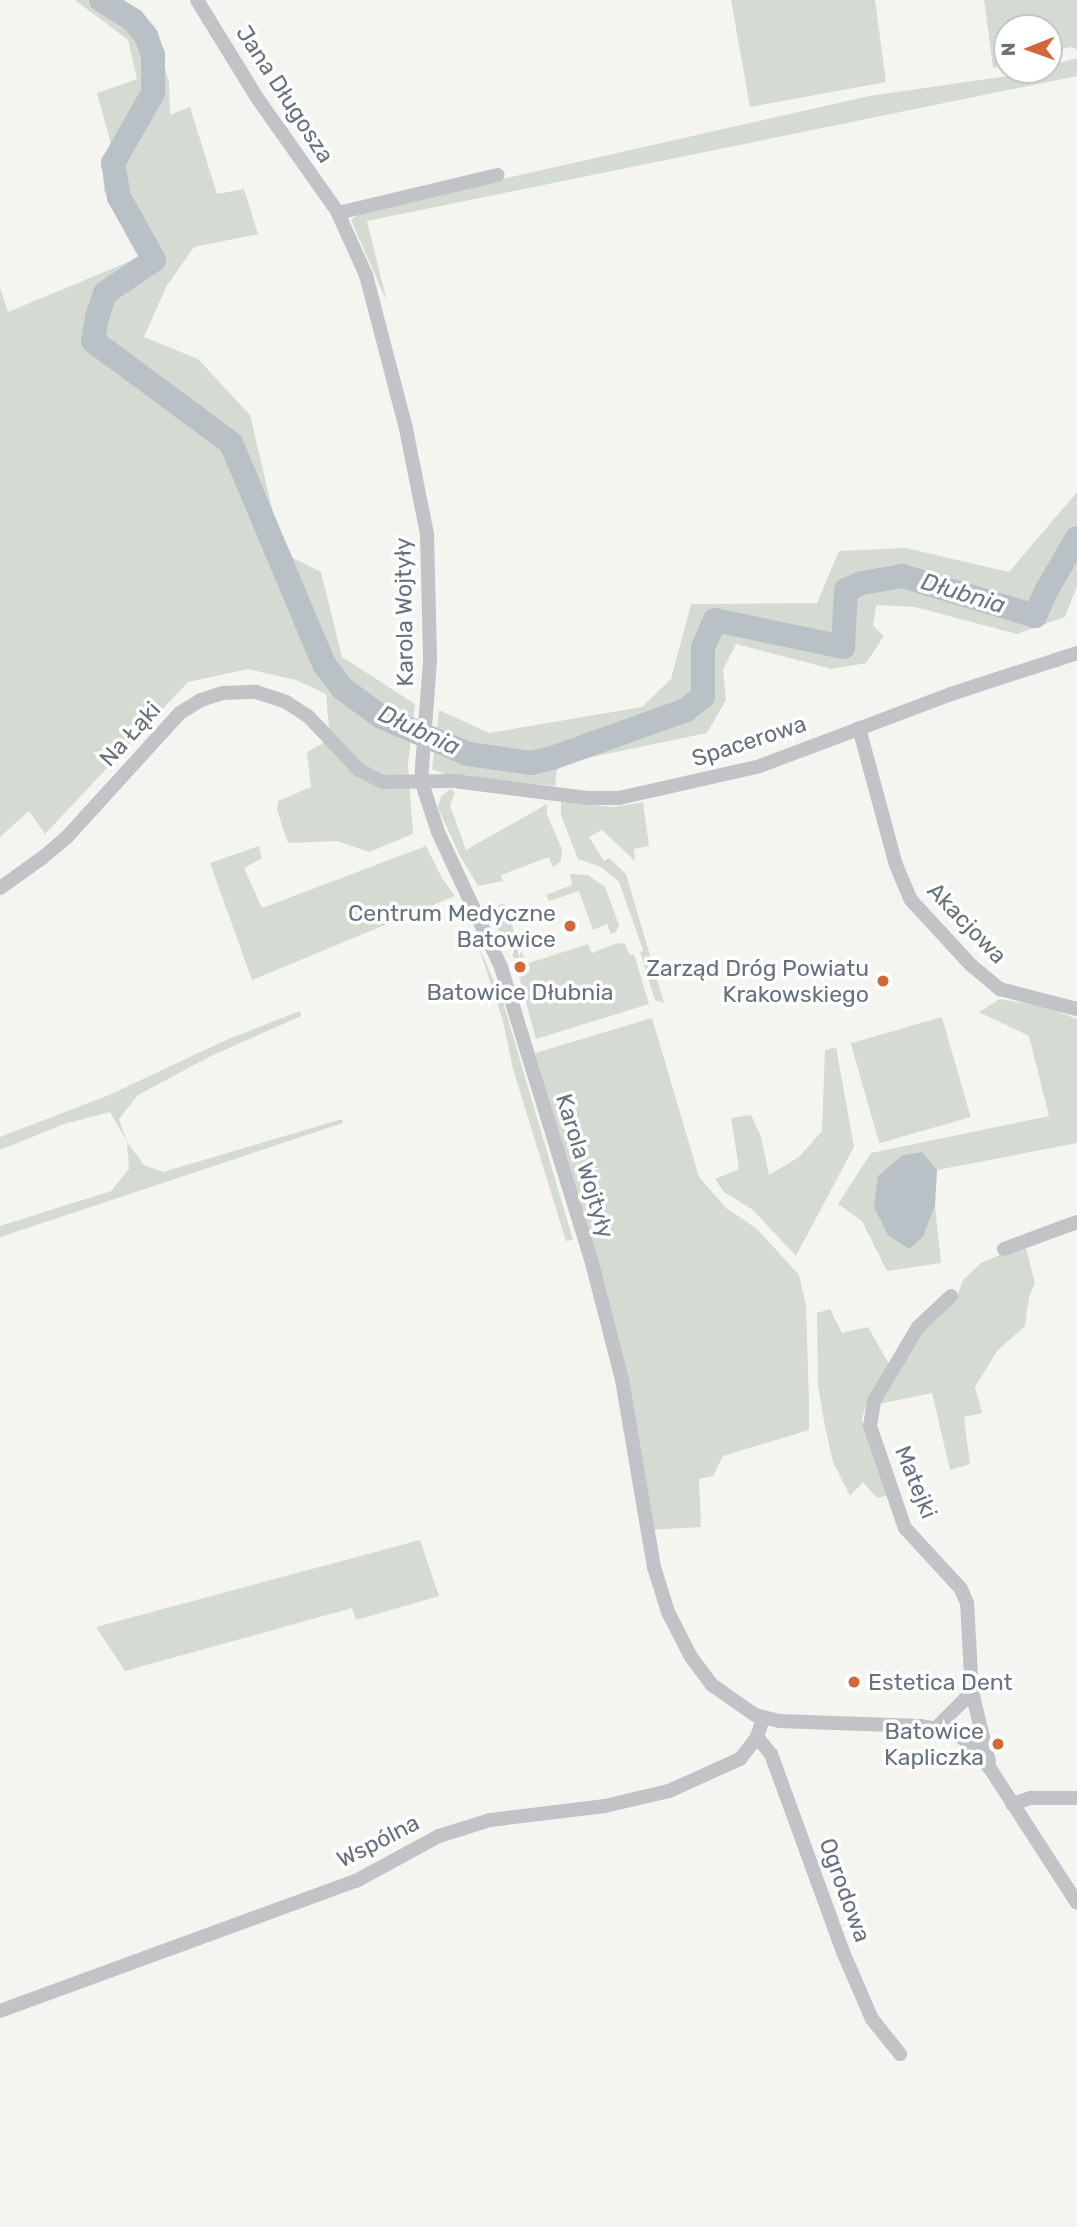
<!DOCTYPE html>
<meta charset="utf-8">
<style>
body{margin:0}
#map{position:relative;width:1077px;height:2227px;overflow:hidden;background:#f4f5f1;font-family:Rubik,sans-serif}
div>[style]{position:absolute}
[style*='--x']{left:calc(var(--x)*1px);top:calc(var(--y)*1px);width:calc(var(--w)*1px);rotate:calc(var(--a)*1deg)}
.green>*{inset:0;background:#d5dbd3;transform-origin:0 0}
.water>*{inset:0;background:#b9c1c6}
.river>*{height:24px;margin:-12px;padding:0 12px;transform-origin:12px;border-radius:12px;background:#b9c1c6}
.minor>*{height:14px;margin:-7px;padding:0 7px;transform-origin:7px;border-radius:7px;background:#c1c3c6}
.dots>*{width:19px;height:19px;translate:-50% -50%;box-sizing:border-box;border:4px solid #fff;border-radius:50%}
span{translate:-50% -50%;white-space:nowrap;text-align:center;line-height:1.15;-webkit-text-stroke:7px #fff;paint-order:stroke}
.street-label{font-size:23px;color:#67727f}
.poi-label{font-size:23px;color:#67727f}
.right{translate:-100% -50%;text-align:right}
.left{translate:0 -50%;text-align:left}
.water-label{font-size:24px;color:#687983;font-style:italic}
.north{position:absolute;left:993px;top:14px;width:70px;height:70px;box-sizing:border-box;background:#fff;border:2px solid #c2c7cc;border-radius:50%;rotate:269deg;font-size:19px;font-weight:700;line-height:28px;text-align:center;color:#67727f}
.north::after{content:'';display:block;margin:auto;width:24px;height:32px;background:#d16835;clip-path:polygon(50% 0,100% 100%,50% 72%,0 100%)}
</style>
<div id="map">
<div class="green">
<i style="clip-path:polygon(75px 0,121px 0,154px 26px,169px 83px,170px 115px,190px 107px,217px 194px,244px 189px,258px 234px,194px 247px,166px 287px,144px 337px,198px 359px,250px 415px,275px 521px,293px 558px,321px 572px,342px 657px,415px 704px,408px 764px,413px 834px,369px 852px,337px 841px,288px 843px,277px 810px,278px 801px,311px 787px,307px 752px,330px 739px,326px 694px,296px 680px,248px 669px,188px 682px,45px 834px,29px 811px,0 837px,0 287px,8px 312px,140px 257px,104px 191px,103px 169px,113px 151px,97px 93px,137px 79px,128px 40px)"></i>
<i style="clip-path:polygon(731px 0,875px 0,886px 82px,750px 107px)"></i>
<i style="clip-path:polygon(984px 0,1077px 0,1077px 49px,1070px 47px,1049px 53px,1049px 28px,1007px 28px,1007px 65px,993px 68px)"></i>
<i style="clip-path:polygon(1077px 58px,1077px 76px,367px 221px,387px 302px,351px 220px,365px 210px,869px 96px,1049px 70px,1049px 66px)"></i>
<i style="clip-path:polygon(1077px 492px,1077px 586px,1065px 617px,1017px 634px,915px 607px,876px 605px,873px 626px,884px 636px,866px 663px,832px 669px,736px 644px,723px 670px,726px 700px,707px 733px,577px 760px,557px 769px,555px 786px,449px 776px,432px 769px,439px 710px,489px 733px,642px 707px,671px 679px,691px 604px,817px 603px,839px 551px,906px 548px,1009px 572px)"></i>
<i style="clip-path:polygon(451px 789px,455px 793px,450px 805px,466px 850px,547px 804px,547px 815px,562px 849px,561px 861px,553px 867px,549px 857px,501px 875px,503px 881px,478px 886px,459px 854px,438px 808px,441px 796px)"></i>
<i style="clip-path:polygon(561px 802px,614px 807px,643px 802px,649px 846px,634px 849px,635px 861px,602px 830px,589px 837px,604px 861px,609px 858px,626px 874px,664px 1003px,655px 1000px,640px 952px,643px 950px,619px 882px,601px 867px,578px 859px,561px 815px)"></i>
<i style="clip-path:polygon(259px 846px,262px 858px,244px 868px,262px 908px,426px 846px,442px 878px,455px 896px,252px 980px,210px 863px)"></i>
<i style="clip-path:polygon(570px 874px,588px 875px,605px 887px,619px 925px,616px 932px,611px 934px,607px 924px,593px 930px,579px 891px,549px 901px,546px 895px,572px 885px)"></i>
<i style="clip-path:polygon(504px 903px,526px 964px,588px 944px,592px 953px,618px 943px,625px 944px,630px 955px,634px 954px,649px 1004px,536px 1039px,518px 972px,520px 969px,492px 919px,490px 910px)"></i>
<i style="clip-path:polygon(477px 942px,503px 1002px,573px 1240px,566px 1241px,513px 1069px,503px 1021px)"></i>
<i style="clip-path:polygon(1000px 999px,1045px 1007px,1077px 1019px,1077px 1143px,937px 1170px,922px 1152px,903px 1155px,923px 1237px,935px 1206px,941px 1263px,887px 1271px,862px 1221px,838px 1204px,871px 1153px,1049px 1116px,1029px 1036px,979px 1012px)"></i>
<i style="clip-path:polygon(300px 1011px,301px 1016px,209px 1057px,138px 1095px,119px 1119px,127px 1142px,144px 1165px,163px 1172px,342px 1119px,343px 1123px,0 1237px,0 1226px,111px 1191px,129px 1169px,127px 1142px,110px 1112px,64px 1124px,0 1150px,0 1137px,109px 1095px,226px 1040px)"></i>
<i style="left:942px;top:1017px;width:104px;height:95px;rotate:74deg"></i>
<i style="clip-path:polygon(652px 1018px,699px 1177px,726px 1208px,756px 1228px,799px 1275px,806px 1305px,809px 1401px,809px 1430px,723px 1456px,713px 1476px,699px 1479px,701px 1527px,650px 1530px,609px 1306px,535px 1053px)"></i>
<i style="clip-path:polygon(836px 1047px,854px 1147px,796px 1256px,753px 1210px,724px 1192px,715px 1179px,739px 1169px,731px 1118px,751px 1115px,761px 1137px,769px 1175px,799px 1157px,822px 1131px,825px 1050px)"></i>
<i style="clip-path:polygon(1025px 1244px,1035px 1283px,1029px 1297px,1025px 1326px,997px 1351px,975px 1387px,982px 1413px,964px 1417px,970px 1464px,950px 1470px,932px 1393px,879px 1404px,921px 1330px,957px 1297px,963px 1280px,981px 1263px)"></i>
<i style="clip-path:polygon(830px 1309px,842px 1333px,868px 1327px,889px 1364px,866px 1404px,862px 1420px,889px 1495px,877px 1498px,863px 1482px,850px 1496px,833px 1462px,825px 1427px,818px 1386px,817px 1313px)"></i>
<i style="clip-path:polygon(420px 1540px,439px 1596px,356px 1620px,352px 1608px,125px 1671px,96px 1627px)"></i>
</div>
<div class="water">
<i style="clip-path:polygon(922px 1152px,937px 1170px,935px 1206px,923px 1237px,909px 1249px,888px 1235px,874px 1207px,878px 1176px,903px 1155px)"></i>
</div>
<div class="river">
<i style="--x:101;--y:0;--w:38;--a:32"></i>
<i style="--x:133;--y:20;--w:21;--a:51"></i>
<i style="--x:146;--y:36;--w:20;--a:70"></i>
<i style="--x:153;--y:55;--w:38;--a:90"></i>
<i style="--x:153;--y:93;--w:81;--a:119.7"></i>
<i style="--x:113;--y:163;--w:35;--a:80"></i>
<i style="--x:119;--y:197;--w:72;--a:60.9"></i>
<i style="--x:154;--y:260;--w:59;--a:146"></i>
<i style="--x:105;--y:293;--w:25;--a:108"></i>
<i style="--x:97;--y:317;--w:24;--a:99"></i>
<i style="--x:93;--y:341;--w:172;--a:36.5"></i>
<i style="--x:231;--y:443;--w:240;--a:67.2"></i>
<i style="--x:324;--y:664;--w:30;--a:53"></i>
<i style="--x:342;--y:688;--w:49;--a:36.6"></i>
<i style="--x:381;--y:717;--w:95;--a:23"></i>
<i style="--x:468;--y:754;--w:64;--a:8.1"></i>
<i style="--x:531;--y:763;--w:22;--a:-13"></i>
<i style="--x:552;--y:758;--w:142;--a:-19.7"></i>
<i style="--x:686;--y:710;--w:22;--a:-39"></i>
<i style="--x:703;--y:696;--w:48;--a:-90"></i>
<i style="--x:703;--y:648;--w:30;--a:-67"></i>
<i style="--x:715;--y:620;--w:131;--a:11.9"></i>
<i style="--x:843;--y:647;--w:57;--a:-87"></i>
<i style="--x:846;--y:590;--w:17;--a:-24"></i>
<i style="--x:862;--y:583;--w:41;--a:-9.9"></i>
<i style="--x:902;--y:576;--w:139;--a:16.7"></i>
<i style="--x:1035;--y:616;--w:27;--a:-66"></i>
<i style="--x:1046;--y:591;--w:61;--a:-59.7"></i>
</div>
<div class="minor">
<i style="--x:197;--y:0;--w:116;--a:58.4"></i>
<i style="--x:258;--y:99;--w:137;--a:54.8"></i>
<i style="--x:337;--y:211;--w:70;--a:65.6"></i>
<i style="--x:366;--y:275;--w:159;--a:75.4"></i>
<i style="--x:406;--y:429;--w:107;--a:78.7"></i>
<i style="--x:427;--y:534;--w:127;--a:88.6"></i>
<i style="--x:430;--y:661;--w:119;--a:94.3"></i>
<i style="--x:421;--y:780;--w:55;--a:71.9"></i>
<i style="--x:438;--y:832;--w:149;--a:65"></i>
<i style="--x:501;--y:967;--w:306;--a:72.9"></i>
<i style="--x:591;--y:1259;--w:125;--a:75.6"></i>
<i style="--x:622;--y:1380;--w:190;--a:80.3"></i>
<i style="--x:654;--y:1567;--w:47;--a:72.7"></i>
<i style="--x:668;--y:1612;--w:51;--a:62.9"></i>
<i style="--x:691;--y:1657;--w:35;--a:53"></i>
<i style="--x:712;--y:1685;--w:52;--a:34.9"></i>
<i style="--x:755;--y:1715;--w:25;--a:14"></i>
<i style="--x:779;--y:1721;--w:141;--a:2"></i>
<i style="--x:920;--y:1726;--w:28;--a:10"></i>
<i style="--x:948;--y:1731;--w:20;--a:27"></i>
<i style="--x:966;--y:1740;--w:39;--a:50"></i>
<i style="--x:991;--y:1770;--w:158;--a:57.1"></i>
<i style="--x:338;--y:213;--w:164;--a:-13.4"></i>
<i style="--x:859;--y:728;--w:142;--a:74.9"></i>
<i style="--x:896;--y:865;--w:38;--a:67"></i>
<i style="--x:911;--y:900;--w:88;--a:47.3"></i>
<i style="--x:971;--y:965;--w:38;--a:40"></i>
<i style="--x:1000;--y:989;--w:80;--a:14.6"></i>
<i style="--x:0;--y:888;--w:52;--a:-35.5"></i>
<i style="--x:42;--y:858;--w:33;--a:-40"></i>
<i style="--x:67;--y:837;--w:168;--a:-47.7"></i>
<i style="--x:180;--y:713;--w:25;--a:-32"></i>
<i style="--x:201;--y:700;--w:23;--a:-18"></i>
<i style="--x:223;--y:693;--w:33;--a:-2"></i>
<i style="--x:256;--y:692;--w:32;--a:18"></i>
<i style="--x:286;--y:702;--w:27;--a:33"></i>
<i style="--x:309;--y:717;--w:73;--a:46.7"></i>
<i style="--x:359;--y:770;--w:27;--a:27"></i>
<i style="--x:383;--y:782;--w:71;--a:-0.8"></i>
<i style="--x:454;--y:781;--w:134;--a:7.3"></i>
<i style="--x:587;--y:798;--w:32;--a:0"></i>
<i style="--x:619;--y:798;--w:141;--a:-12.7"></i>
<i style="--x:757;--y:767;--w:207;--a:-20.6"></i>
<i style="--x:951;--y:694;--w:133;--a:-18"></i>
<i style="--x:1004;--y:1249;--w:78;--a:-20.3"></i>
<i style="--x:951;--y:1296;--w:45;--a:136.8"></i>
<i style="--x:918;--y:1327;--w:86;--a:120.7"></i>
<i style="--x:874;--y:1401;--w:25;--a:99"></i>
<i style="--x:870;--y:1426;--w:108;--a:71.1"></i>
<i style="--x:905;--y:1528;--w:83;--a:47.4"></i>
<i style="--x:961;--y:1589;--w:15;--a:67"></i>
<i style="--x:967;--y:1603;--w:89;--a:86.8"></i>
<i style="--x:972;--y:1692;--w:72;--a:76.3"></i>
<i style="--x:936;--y:1728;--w:51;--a:-45"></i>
<i style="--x:757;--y:1737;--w:22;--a:51"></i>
<i style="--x:771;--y:1754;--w:211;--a:70"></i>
<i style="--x:843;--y:1952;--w:73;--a:66.6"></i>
<i style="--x:872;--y:2019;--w:45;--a:51.3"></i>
<i style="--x:1012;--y:1804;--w:20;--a:-18"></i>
<i style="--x:1031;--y:1798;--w:46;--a:0"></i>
<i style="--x:0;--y:2011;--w:379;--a:-20.1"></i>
<i style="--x:356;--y:1881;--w:94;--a:-28.5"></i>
<i style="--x:439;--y:1836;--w:53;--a:-17.4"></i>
<i style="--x:490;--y:1820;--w:116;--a:-6.9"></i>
<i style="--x:605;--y:1806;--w:66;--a:-13.2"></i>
<i style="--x:669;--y:1791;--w:78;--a:-24.3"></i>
<i style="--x:740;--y:1759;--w:28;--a:-52"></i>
<i style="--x:757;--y:1737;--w:19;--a:-72"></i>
</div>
<div class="dots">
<i style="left:570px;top:926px;background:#d16835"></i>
<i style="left:520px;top:967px;background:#d16835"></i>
<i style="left:883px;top:981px;background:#d16835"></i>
<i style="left:854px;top:1682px;background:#d16835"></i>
<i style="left:998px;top:1744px;background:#d16835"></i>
</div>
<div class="street-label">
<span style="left:285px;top:94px;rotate:57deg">Jana Długosza</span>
<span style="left:404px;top:612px;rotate:-91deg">Karola Wojtyły</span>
<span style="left:130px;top:734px;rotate:-48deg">Na Łąki</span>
<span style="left:749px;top:741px;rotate:-18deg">Spacerowa</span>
<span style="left:967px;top:923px;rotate:46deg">Akacjowa</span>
<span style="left:585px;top:1166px;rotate:73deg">Karola Wojtyły</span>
<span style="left:916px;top:1482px;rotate:68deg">Matejki</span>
<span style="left:378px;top:1841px;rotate:-27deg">Wspólna</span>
<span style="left:845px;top:1890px;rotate:70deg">Ogrodowa</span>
</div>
<div class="poi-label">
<span class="right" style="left:556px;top:926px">Centrum Medyczne<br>Batowice</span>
<span class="right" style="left:869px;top:981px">Zarząd Dróg Powiatu<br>Krakowskiego</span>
<span style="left:520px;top:992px">Batowice Dłubnia</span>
<span class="left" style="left:868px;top:1682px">Estetica Dent</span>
<span class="right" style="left:984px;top:1744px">Batowice<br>Kapliczka</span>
</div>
<div class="water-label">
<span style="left:963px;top:594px;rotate:17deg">Dłubnia</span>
<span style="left:419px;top:731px;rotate:25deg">Dłubnia</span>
</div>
<div class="north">N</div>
</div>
